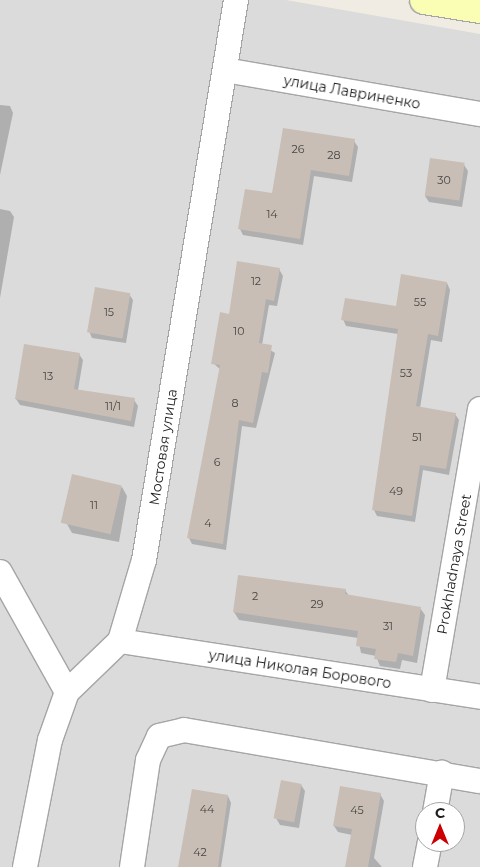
<!DOCTYPE html>
<meta charset="utf-8">
<style>
body{margin:0}
#map{position:relative;width:480px;height:867px;overflow:hidden;background:#f0ece3;font-family:Montserrat,sans-serif}
div>[style]{position:absolute}
[style*='--x']{left:calc(var(--x)*1px);top:calc(var(--y)*1px);width:calc(var(--w)*1px);rotate:calc(var(--a)*1deg)}
.residential>*{inset:0;background:#dcdbdb}
.shadow>*{inset:0;background:#0003}
.building>*{inset:0;background:#c8beb6;transform-origin:0 0}
.roads{filter:drop-shadow(1px 0 #a5a5a5) drop-shadow(-1px 0 #a5a5a5) drop-shadow(0 1px #a5a5a5) drop-shadow(0 -1px #a5a5a5)}
.street>*{height:24px;margin:-12px;padding:0 12px;transform-origin:12px;border-radius:12px;background:#fff}
.secondary>*{height:28px;margin:-14px;padding:0 14px;transform-origin:14px;border-radius:14px;background:#fafdb4}
span{translate:-50% -50%;white-space:nowrap;text-align:center;line-height:1.15;-webkit-text-stroke:4.5px #fff;paint-order:stroke}
.number-label{font-size:11px;color:#484644}
.number-label span{-webkit-text-stroke-width:0}
.street-label{font-size:14px;color:#1e1e1e}
.north{position:absolute;left:415px;top:802px;width:50px;height:50px;box-sizing:border-box;background:#fff;border:1px solid #a5a5a5;border-radius:50%;rotate:0deg;font-size:14px;font-weight:700;line-height:20px;text-align:center;color:#1e1e1e}
.north::after{content:'';display:block;margin:auto;width:18px;height:22px;background:#cc0002;clip-path:polygon(50% 0,100% 100%,50% 72%,0 100%)}
</style>
<div id="map">
<div class="residential">
<i style="clip-path:polygon(evenodd,0 0,286px 0,480px 34px,480px 867px,0 867px,0 0,425px 812px,455px 812px,455px 842px,425px 842px,425px 812px)"></i>
</div>
<div class="shadow">
<i style="clip-path:polygon(0 105px,10px 106px,13px 113px,0 175px)"></i>
<i style="clip-path:polygon(354px 141px,358px 147px,352px 182px,314px 176px,303px 245px,243px 235px,240px 229px,273px 195px)"></i>
<i style="clip-path:polygon(464px 165px,468px 171px,462px 207px,429px 202px,425px 196px)"></i>
<i style="clip-path:polygon(0 209px,10px 211px,14px 217px,0 298px)"></i>
<i style="clip-path:polygon(279px 269px,283px 276px,277px 306px,269px 305px,262px 345px,275px 353px,256px 428px,242px 426px,226px 550px,192px 544px,189px 538px,221px 370px,213px 363px,230px 315px)"></i>
<i style="clip-path:polygon(447px 283px,450px 290px,442px 342px,431px 340px,420px 408px,455px 414px,459px 420px,449px 475px,423px 470px,415px 522px,377px 516px,374px 510px,398px 334px,346px 326px,343px 319px,397px 308px)"></i>
<i style="clip-path:polygon(129px 294px,133px 300px,126px 343px,92px 338px,89px 331px)"></i>
<i style="clip-path:polygon(79px 354px,83px 360px,78px 390px,134px 400px,138px 406px,134px 427px,20px 405px,16px 399px)"></i>
<i style="clip-path:polygon(122px 487px,127px 496px,119px 542px,72px 533px,67px 524px)"></i>
<i style="clip-path:polygon(239px 576px,345px 590px,349px 596px,420px 608px,425px 615px,417px 663px,402px 660px,400px 669px,380px 666px,376px 656px,361px 653px,358px 638px,239px 620px,234px 612px)"></i>
<i style="clip-path:polygon(301px 785px,305px 791px,299px 828px,280px 825px,276px 818px)"></i>
<i style="clip-path:polygon(380px 794px,384px 801px,374px 858px,382px 867px,347px 867px,352px 835px,338px 832px,334px 826px)"></i>
<i style="clip-path:polygon(228px 796px,231px 803px,221px 867px,179px 867px)"></i>
</div>
<div class="building">
<i style="clip-path:polygon(283px 128px,355px 139px,349px 176px,311px 170px,300px 239px,238px 229px,245px 189px,272px 193px)"></i>
<i style="left:430px;top:158px;width:35px;height:38px;rotate:8deg"></i>
<i style="clip-path:polygon(237px 261px,280px 268px,274px 301px,266px 299px,259px 343px,272px 345px,268px 373px,262px 372px,253px 423px,239px 420px,223px 544px,187px 538px,220px 365px,211px 364px,220px 312px,229px 314px)"></i>
<i style="clip-path:polygon(401px 274px,447px 282px,438px 336px,428px 334px,416px 406px,456px 413px,446px 469px,420px 465px,412px 516px,372px 510px,398px 329px,341px 320px,345px 298px,396px 306px)"></i>
<i style="left:95px;top:287px;width:36px;height:46px;rotate:10deg"></i>
<i style="clip-path:polygon(24px 344px,80px 353px,74px 389px,135px 398px,131px 421px,15px 399px)"></i>
<i style="left:72px;top:474px;width:51px;height:50px;rotate:13deg"></i>
<i style="clip-path:polygon(238px 575px,346px 589px,345px 594px,421px 607px,413px 656px,398px 653px,396px 662px,374px 659px,376px 649px,356px 646px,358px 631px,233px 612px)"></i>
<i style="left:281px;top:780px;width:21px;height:39px;rotate:11deg"></i>
<i style="clip-path:polygon(340px 786px,381px 793px,368px 867px,345px 867px,352px 829px,333px 826px)"></i>
<i style="clip-path:polygon(192px 789px,228px 795px,218px 867px,178px 867px)"></i>
</div>
<div class="roads">
<div class="street">
<i style="--x:225;--y:70;--w:259;--a:9.8"></i>
<i style="--x:0;--y:572;--w:137;--a:60.8"></i>
<i style="--x:120;--y:641;--w:364;--a:8.8"></i>
<i style="--x:432;--y:690;--w:285;--a:-80.3"></i>
<i style="--x:435;--y:812;--w:40;--a:-80"></i>
<i style="--x:25;--y:867;--w:129;--a:-78.9"></i>
<i style="--x:50;--y:740;--w:51;--a:-70.5"></i>
<i style="--x:67;--y:692;--w:74;--a:-43.9"></i>
<i style="--x:120;--y:641;--w:84;--a:-73.5"></i>
<i style="--x:144;--y:560;--w:568;--a:-80.67"></i>
<i style="--x:132;--y:867;--w:108;--a:-81.5"></i>
<i style="--x:148;--y:760;--w:26;--a:-65"></i>
<i style="--x:159;--y:736;--w:26;--a:-13"></i>
<i style="--x:184;--y:730;--w:300;--a:9.8"></i>
<i style="--x:425;--y:867;--w:25;--a:-79"></i>
</div>
<div class="secondary">
<i style="--x:424;--y:0;--w:57;--a:9.1"></i>
</div>
</div>
<div class="number-label">
<span style="left:298px;top:149px">26</span>
<span style="left:334px;top:155px">28</span>
<span style="left:444px;top:180px">30</span>
<span style="left:272px;top:214px">14</span>
<span style="left:256px;top:281px">12</span>
<span style="left:420px;top:302px">55</span>
<span style="left:109px;top:312px">15</span>
<span style="left:239px;top:331px">10</span>
<span style="left:406px;top:373px">53</span>
<span style="left:48px;top:376px">13</span>
<span style="left:235px;top:403px">8</span>
<span style="left:113px;top:406px">11/1</span>
<span style="left:417px;top:437px">51</span>
<span style="left:217px;top:462px">6</span>
<span style="left:396px;top:491px">49</span>
<span style="left:94px;top:505px">11</span>
<span style="left:208px;top:523px">4</span>
<span style="left:255px;top:596px">2</span>
<span style="left:317px;top:604px">29</span>
<span style="left:388px;top:626px">31</span>
<span style="left:207px;top:809px">44</span>
<span style="left:357px;top:810px">45</span>
<span style="left:200px;top:852px">42</span>
</div>
<div class="street-label">
<span style="left:352px;top:92px;rotate:10deg">улица Лавриненко</span>
<span style="left:163px;top:447px;rotate:-81deg">Мостовая улица</span>
<span style="left:454px;top:564px;rotate:-80deg">Prokhladnaya Street</span>
<span style="left:300px;top:669px;rotate:9deg">улица Николая Борового</span>
</div>
<div class="north">С</div>
</div>
